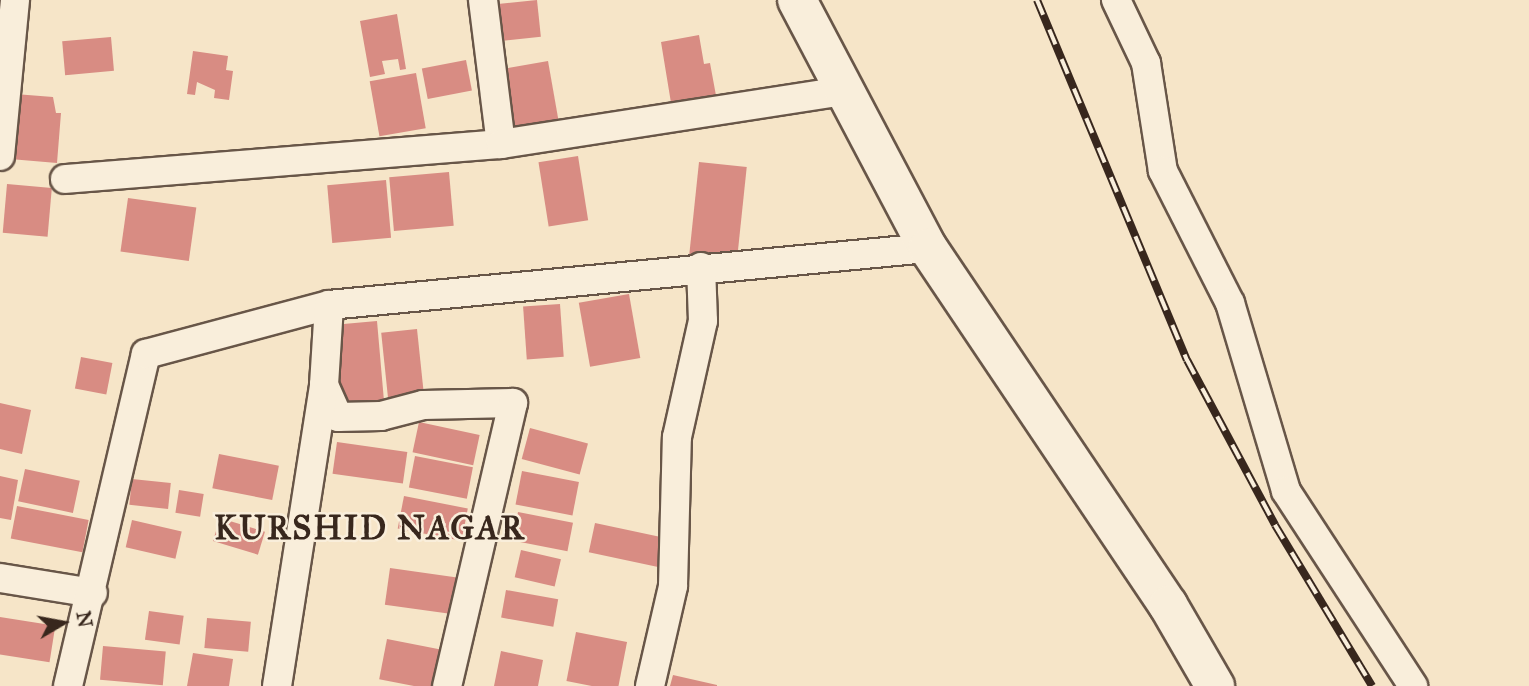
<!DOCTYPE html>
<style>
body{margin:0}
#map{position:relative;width:1529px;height:686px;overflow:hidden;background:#f6e5c8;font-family:"IM FELL Great Primer",serif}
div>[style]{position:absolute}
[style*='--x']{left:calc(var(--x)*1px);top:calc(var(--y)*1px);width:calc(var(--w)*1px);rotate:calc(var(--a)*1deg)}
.building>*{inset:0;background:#d88c83;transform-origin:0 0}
.roads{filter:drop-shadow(2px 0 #685648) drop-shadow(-2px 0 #685648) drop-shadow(0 2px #685648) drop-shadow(0 -2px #685648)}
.street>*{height:28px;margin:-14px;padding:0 14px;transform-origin:14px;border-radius:14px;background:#f9eedb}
.secondary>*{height:38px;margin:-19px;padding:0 19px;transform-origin:19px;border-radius:19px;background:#f9eedb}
.rail>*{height:8px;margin-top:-4px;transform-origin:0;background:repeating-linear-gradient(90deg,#f9eedb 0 16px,#38271d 0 32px);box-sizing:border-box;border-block:2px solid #38271d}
span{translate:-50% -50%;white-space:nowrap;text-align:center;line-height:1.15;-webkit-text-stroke:5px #f9eedb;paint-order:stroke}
.district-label{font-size:33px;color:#38271d;font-weight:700;letter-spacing:2px}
.north{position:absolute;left:28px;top:588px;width:70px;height:70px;-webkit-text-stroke:5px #f9eedb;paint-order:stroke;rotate:80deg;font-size:19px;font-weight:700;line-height:28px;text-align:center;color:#38271d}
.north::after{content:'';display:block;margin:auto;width:24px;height:32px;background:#38271d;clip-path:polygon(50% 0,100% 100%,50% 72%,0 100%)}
</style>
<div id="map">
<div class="building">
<i style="left:537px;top:0;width:37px;height:49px;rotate:84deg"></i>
<i style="clip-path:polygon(397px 14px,406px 69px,400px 70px,398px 59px,382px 61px,385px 74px,370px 77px,360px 21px)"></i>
<i style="clip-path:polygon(699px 35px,704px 64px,710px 63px,717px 101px,672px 109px,661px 42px)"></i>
<i style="left:111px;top:37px;width:34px;height:49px;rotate:85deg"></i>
<i style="clip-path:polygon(193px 51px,228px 56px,226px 70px,233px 71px,229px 100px,214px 98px,215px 90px,197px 82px,195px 95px,187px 94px)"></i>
<i style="left:466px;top:60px;width:31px;height:45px;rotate:79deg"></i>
<i style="left:548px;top:61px;width:59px;height:52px;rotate:80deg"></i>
<i style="left:416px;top:73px;width:56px;height:47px;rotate:80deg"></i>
<i style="clip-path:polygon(15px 94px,53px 97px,56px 113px,61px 113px,57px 163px,10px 159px)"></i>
<i style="left:578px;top:156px;width:65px;height:40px;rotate:81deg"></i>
<i style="left:699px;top:162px;width:48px;height:94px;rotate:6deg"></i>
<i style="left:449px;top:172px;width:54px;height:60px;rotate:85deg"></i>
<i style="left:386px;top:180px;width:58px;height:59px;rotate:85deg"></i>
<i style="left:7px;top:184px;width:45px;height:49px;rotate:5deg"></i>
<i style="left:128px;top:198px;width:69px;height:54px;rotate:8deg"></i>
<i style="left:629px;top:294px;width:65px;height:51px;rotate:80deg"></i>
<i style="left:560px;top:304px;width:53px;height:37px;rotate:86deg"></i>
<i style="left:377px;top:321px;width:87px;height:42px;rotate:85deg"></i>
<i style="left:417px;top:329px;width:69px;height:36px;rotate:84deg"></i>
<i style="left:81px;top:357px;width:32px;height:32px;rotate:11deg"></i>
<i style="clip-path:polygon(0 403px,31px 410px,22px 454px,0 449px)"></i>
<i style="left:419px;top:422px;width:62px;height:31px;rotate:12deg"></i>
<i style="left:530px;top:428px;width:60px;height:32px;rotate:15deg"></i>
<i style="left:337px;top:442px;width:71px;height:32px;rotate:8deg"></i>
<i style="left:219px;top:454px;width:61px;height:35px;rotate:11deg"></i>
<i style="left:415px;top:456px;width:59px;height:32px;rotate:11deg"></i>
<i style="left:25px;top:469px;width:56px;height:33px;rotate:12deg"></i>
<i style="left:522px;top:471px;width:58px;height:34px;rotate:11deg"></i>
<i style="clip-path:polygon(0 476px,18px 480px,11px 520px,0 518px)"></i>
<i style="left:132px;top:479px;width:39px;height:26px;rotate:6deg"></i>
<i style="left:179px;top:490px;width:25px;height:23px;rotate:9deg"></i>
<i style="left:404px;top:496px;width:65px;height:33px;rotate:11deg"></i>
<i style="left:17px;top:506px;width:73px;height:33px;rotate:11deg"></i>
<i style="left:518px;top:512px;width:56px;height:29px;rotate:11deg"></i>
<i style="left:220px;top:518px;width:47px;height:24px;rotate:17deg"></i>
<i style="left:132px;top:520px;width:51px;height:28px;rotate:13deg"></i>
<i style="left:595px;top:523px;width:72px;height:30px;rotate:12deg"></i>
<i style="left:521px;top:550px;width:41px;height:28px;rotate:13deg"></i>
<i style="left:390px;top:568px;width:73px;height:37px;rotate:8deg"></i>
<i style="left:506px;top:590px;width:53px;height:28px;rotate:10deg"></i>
<i style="left:149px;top:611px;width:35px;height:29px;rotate:8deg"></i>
<i style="left:0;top:617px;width:56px;height:37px;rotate:9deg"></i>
<i style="left:207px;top:618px;width:44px;height:30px;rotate:5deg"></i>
<i style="left:576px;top:632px;width:52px;height:50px;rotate:11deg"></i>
<i style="left:387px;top:639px;width:65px;height:41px;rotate:11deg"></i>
<i style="left:103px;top:646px;width:63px;height:34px;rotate:5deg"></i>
<i style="clip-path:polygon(501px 651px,543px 660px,538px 686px,494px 686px)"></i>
<i style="clip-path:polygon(193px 653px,233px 659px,229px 686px,187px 686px)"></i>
<i style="clip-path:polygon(673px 675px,717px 685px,717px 686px,670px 686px)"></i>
</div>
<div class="roads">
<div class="street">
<i style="--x:483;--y:0;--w:145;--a:82.9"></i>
<i style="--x:1116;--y:0;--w:70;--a:64.5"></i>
<i style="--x:1146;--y:63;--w:109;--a:81.1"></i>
<i style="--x:1163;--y:171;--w:148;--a:63.1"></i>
<i style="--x:1230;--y:303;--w:196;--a:73.4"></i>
<i style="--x:1286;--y:491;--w:233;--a:56.9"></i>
<i style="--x:0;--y:156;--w:157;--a:-84.5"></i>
<i style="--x:65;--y:179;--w:437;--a:-4.6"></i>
<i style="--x:501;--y:144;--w:351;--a:-8.8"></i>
<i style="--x:324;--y:385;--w:35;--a:66"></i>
<i style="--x:338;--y:417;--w:43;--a:-1.3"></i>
<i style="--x:381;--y:416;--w:43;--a:-14.7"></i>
<i style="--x:423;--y:405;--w:90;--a:-1.3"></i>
<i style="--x:513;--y:403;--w:291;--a:103.1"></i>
<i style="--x:0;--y:578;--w:94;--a:9.2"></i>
<i style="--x:68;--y:686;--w:341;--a:-76.8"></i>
<i style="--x:146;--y:354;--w:189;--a:-15"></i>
<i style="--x:329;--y:305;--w:602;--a:-5.44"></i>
<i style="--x:277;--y:686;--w:305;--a:-81.1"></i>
<i style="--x:324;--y:385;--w:80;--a:-86.4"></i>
<i style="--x:650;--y:686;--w:103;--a:-77"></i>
<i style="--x:673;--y:586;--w:149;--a:-88.5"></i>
<i style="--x:677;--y:437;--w:119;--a:-77.4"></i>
<i style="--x:703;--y:321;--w:54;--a:-92.1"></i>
</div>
<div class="secondary">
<i style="--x:797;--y:0;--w:280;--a:62.2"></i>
<i style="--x:928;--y:248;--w:430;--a:56.1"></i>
<i style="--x:1168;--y:605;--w:94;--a:59.9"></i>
</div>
</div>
<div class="rail">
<i style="--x:1037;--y:0;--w:390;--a:67.4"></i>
<i style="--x:1187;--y:360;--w:187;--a:61.9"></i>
<i style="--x:1275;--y:525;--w:188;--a:58.9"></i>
</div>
<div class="district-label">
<span style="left:370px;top:529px">KURSHID NAGAR</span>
</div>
<div class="north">N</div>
</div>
